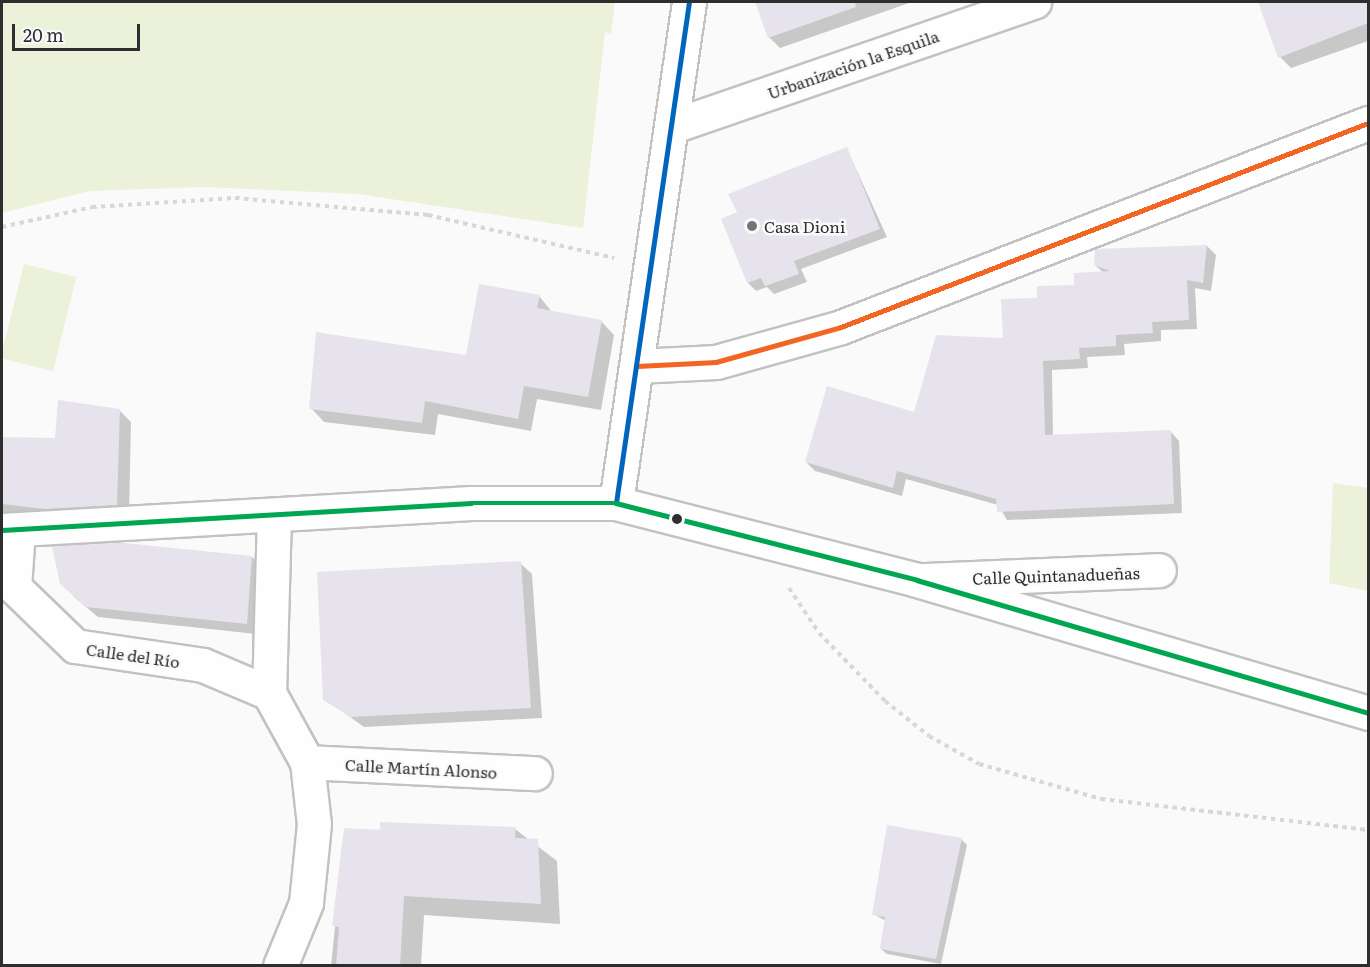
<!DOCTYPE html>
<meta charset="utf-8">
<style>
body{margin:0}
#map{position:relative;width:1370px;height:967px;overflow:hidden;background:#fafafa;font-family:Literata,serif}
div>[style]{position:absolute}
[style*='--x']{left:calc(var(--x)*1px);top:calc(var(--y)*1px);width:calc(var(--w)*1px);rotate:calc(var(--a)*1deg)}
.green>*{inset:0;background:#ecf1da;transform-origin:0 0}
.shadow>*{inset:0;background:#0003}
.building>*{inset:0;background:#e7e3ec}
.path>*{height:4px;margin-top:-2px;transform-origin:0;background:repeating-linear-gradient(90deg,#d7d7d7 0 4.5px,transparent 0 9px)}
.roads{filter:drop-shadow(2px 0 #c2c2c3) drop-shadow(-2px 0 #c2c2c3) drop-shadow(0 2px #c2c2c3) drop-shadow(0 -2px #c2c2c3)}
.minor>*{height:33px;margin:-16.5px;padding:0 16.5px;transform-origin:16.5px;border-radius:16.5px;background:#fefefe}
.tertiary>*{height:33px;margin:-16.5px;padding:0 16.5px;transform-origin:16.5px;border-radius:16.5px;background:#fefefe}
.bus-1>*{height:4.5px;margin:-2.25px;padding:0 2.25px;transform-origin:2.25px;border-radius:2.25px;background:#f26522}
.bus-2>*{height:4.5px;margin:-2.25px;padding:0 2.25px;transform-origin:2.25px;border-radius:2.25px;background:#0065bd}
.bus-3>*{height:4.5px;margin:-2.25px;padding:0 2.25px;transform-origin:2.25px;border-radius:2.25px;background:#00a651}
.dots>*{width:16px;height:16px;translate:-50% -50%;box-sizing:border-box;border:3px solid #f9fafb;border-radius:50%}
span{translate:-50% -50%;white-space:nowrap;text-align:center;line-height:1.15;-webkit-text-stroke:5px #f9fafb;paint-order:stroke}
.street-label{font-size:16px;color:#2e2e2f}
.poi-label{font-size:16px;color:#2e2e2f}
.left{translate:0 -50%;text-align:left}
.frame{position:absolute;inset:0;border:3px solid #2e2e2f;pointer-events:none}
.scale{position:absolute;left:12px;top:24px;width:128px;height:27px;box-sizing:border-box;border:3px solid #2e2e2f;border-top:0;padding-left:8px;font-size:18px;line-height:21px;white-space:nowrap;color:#2e2e2f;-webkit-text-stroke:4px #f9fafb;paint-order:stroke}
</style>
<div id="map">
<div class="green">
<i style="clip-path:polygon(2px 2px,615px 2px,611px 34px,605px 32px,583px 228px,358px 194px,204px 187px,90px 191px,2px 213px)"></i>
<i style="left:24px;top:264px;width:54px;height:97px;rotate:14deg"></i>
<i style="clip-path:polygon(1333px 483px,1368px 488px,1368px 591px,1329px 583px)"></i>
</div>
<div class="shadow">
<i style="clip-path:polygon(757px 2px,912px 2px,780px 48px,769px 37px)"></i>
<i style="clip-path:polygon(1260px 2px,1368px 2px,1368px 41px,1291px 68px,1280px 57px)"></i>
<i style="clip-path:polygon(847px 149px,887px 237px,801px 269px,807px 282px,774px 294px,767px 287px,756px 291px,748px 283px,739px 213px)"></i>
<i style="clip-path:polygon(1207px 246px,1216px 255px,1211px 291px,1195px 288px,1197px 329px,1161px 330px,1161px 341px,1124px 344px,1125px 355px,1087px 357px,1088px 368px,1052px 370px,1053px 436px,1170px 431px,1179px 441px,1182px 513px,1007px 520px,998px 505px,906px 479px,902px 496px,815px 471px,806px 462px,915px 413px,1004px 339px,1039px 299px,1104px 273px,1095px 265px,1096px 250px)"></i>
<i style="clip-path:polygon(539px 296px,552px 312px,601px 321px,614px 335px,601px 410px,537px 399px,531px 431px,438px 414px,435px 435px,324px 422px,311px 408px,467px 357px)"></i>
<i style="clip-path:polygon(119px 410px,131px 422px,129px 516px,2px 515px,2px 439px,56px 439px)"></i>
<i style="clip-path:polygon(252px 557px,263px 568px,257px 634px,98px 617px,73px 596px)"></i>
<i style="clip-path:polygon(520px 563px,532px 574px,542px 718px,364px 727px,325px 699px)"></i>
<i style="clip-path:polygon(515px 829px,557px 861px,560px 924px,424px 915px,421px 966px,331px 966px,345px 830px)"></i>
<i style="clip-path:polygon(961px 839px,967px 845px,941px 964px,887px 954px,881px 949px,886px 921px,873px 914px)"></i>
</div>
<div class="building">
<i style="clip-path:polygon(755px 2px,855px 2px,856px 7px,768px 38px)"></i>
<i style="clip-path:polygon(1258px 2px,1368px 2px,1368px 23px,1278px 58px)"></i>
<i style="clip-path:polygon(847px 147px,880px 229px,794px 261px,799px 274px,765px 286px,761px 278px,747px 283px,721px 219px,737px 212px,728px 194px)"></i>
<i style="clip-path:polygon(1207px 245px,1203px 283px,1187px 280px,1189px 320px,1152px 322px,1153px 333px,1116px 335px,1116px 346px,1079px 348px,1080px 359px,1043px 361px,1045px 435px,1171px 430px,1174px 504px,997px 512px,996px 499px,897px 471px,893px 488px,805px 462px,827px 386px,914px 412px,936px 335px,1003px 338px,1001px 299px,1037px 298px,1037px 286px,1074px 285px,1074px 273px,1110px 271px,1094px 265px,1095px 249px)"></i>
<i style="clip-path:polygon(479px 284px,540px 295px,537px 308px,602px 320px,588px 397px,524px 386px,518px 419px,425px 401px,422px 423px,309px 409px,316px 332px,466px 355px)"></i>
<i style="clip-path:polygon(58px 400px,120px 409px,117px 505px,45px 509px,2px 504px,2px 437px,55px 438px)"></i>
<i style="clip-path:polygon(115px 542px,252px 556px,247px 624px,86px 607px,60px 584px,52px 546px)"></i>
<i style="clip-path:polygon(521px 561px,531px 708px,351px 717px,323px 700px,317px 572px)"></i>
<i style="clip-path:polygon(380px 822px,516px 827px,515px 838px,538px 839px,541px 904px,404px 896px,400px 966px,336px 966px,339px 927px,332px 926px,344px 828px,380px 830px)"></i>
<i style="clip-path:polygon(887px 825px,962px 838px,936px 959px,880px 949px,885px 917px,872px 915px)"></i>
</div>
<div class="path">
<i style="--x:2;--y:227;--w:92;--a:-12.5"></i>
<i style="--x:92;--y:207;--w:143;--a:-3.6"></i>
<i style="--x:235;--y:198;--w:194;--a:5"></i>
<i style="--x:428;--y:215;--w:191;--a:13"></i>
<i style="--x:789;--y:588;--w:54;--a:56.3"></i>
<i style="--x:819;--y:633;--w:95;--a:45.9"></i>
<i style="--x:885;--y:701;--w:56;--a:38.5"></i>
<i style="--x:929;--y:736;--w:57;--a:29.2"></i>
<i style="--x:979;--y:764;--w:127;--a:16"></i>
<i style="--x:1101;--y:799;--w:269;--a:6.6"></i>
</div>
<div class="roads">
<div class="minor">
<i style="--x:673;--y:126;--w:382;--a:-19"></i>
<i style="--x:637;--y:366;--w:79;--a:-2.9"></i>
<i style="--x:716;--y:362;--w:130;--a:-15.6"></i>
<i style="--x:841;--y:327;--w:565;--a:-21.16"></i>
<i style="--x:616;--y:503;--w:506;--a:-81.71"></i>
<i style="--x:274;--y:515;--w:178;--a:91.6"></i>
<i style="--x:269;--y:693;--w:79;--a:61.2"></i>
<i style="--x:307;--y:762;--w:62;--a:83.6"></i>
<i style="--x:314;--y:824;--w:79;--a:95.8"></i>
<i style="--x:306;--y:903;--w:68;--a:112.4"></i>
<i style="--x:18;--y:530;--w:57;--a:94"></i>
<i style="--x:14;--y:587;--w:85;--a:44"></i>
<i style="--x:75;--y:646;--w:129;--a:8.4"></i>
<i style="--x:203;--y:665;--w:72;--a:23"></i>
<i style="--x:924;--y:580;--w:235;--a:-2.4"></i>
<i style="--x:307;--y:762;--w:228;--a:2.8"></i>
</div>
<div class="tertiary">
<i style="--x:2;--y:530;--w:470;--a:-3.3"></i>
<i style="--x:471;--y:503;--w:145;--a:0"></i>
<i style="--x:616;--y:503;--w:311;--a:14.3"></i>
<i style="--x:917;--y:580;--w:470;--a:16.4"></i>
</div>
</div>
<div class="bus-1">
<i style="--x:637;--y:366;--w:79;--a:-2.9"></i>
<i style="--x:716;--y:362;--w:130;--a:-15.6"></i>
<i style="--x:841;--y:327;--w:565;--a:-21.16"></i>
</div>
<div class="bus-2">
<i style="--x:616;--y:503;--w:506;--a:-81.71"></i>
</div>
<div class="bus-3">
<i style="--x:2;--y:530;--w:470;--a:-3.3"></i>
<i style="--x:471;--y:503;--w:145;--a:0"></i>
<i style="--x:616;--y:503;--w:311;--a:14.3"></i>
<i style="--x:917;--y:580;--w:470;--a:16.4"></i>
</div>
<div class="dots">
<i style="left:752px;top:226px;background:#757576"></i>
<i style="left:677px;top:519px;background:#2e2e2f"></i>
</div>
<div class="street-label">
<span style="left:853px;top:64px;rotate:-19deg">Urbanización la Esquila</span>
<span style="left:1056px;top:575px;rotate:-2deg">Calle Quintanadueñas</span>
<span style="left:133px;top:655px;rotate:8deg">Calle del Río</span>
<span style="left:421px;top:768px;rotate:3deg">Calle Martín Alonso</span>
</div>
<div class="poi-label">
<span class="left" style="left:764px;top:226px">Casa Dioni</span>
</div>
<div class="frame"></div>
<div class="scale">20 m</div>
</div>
